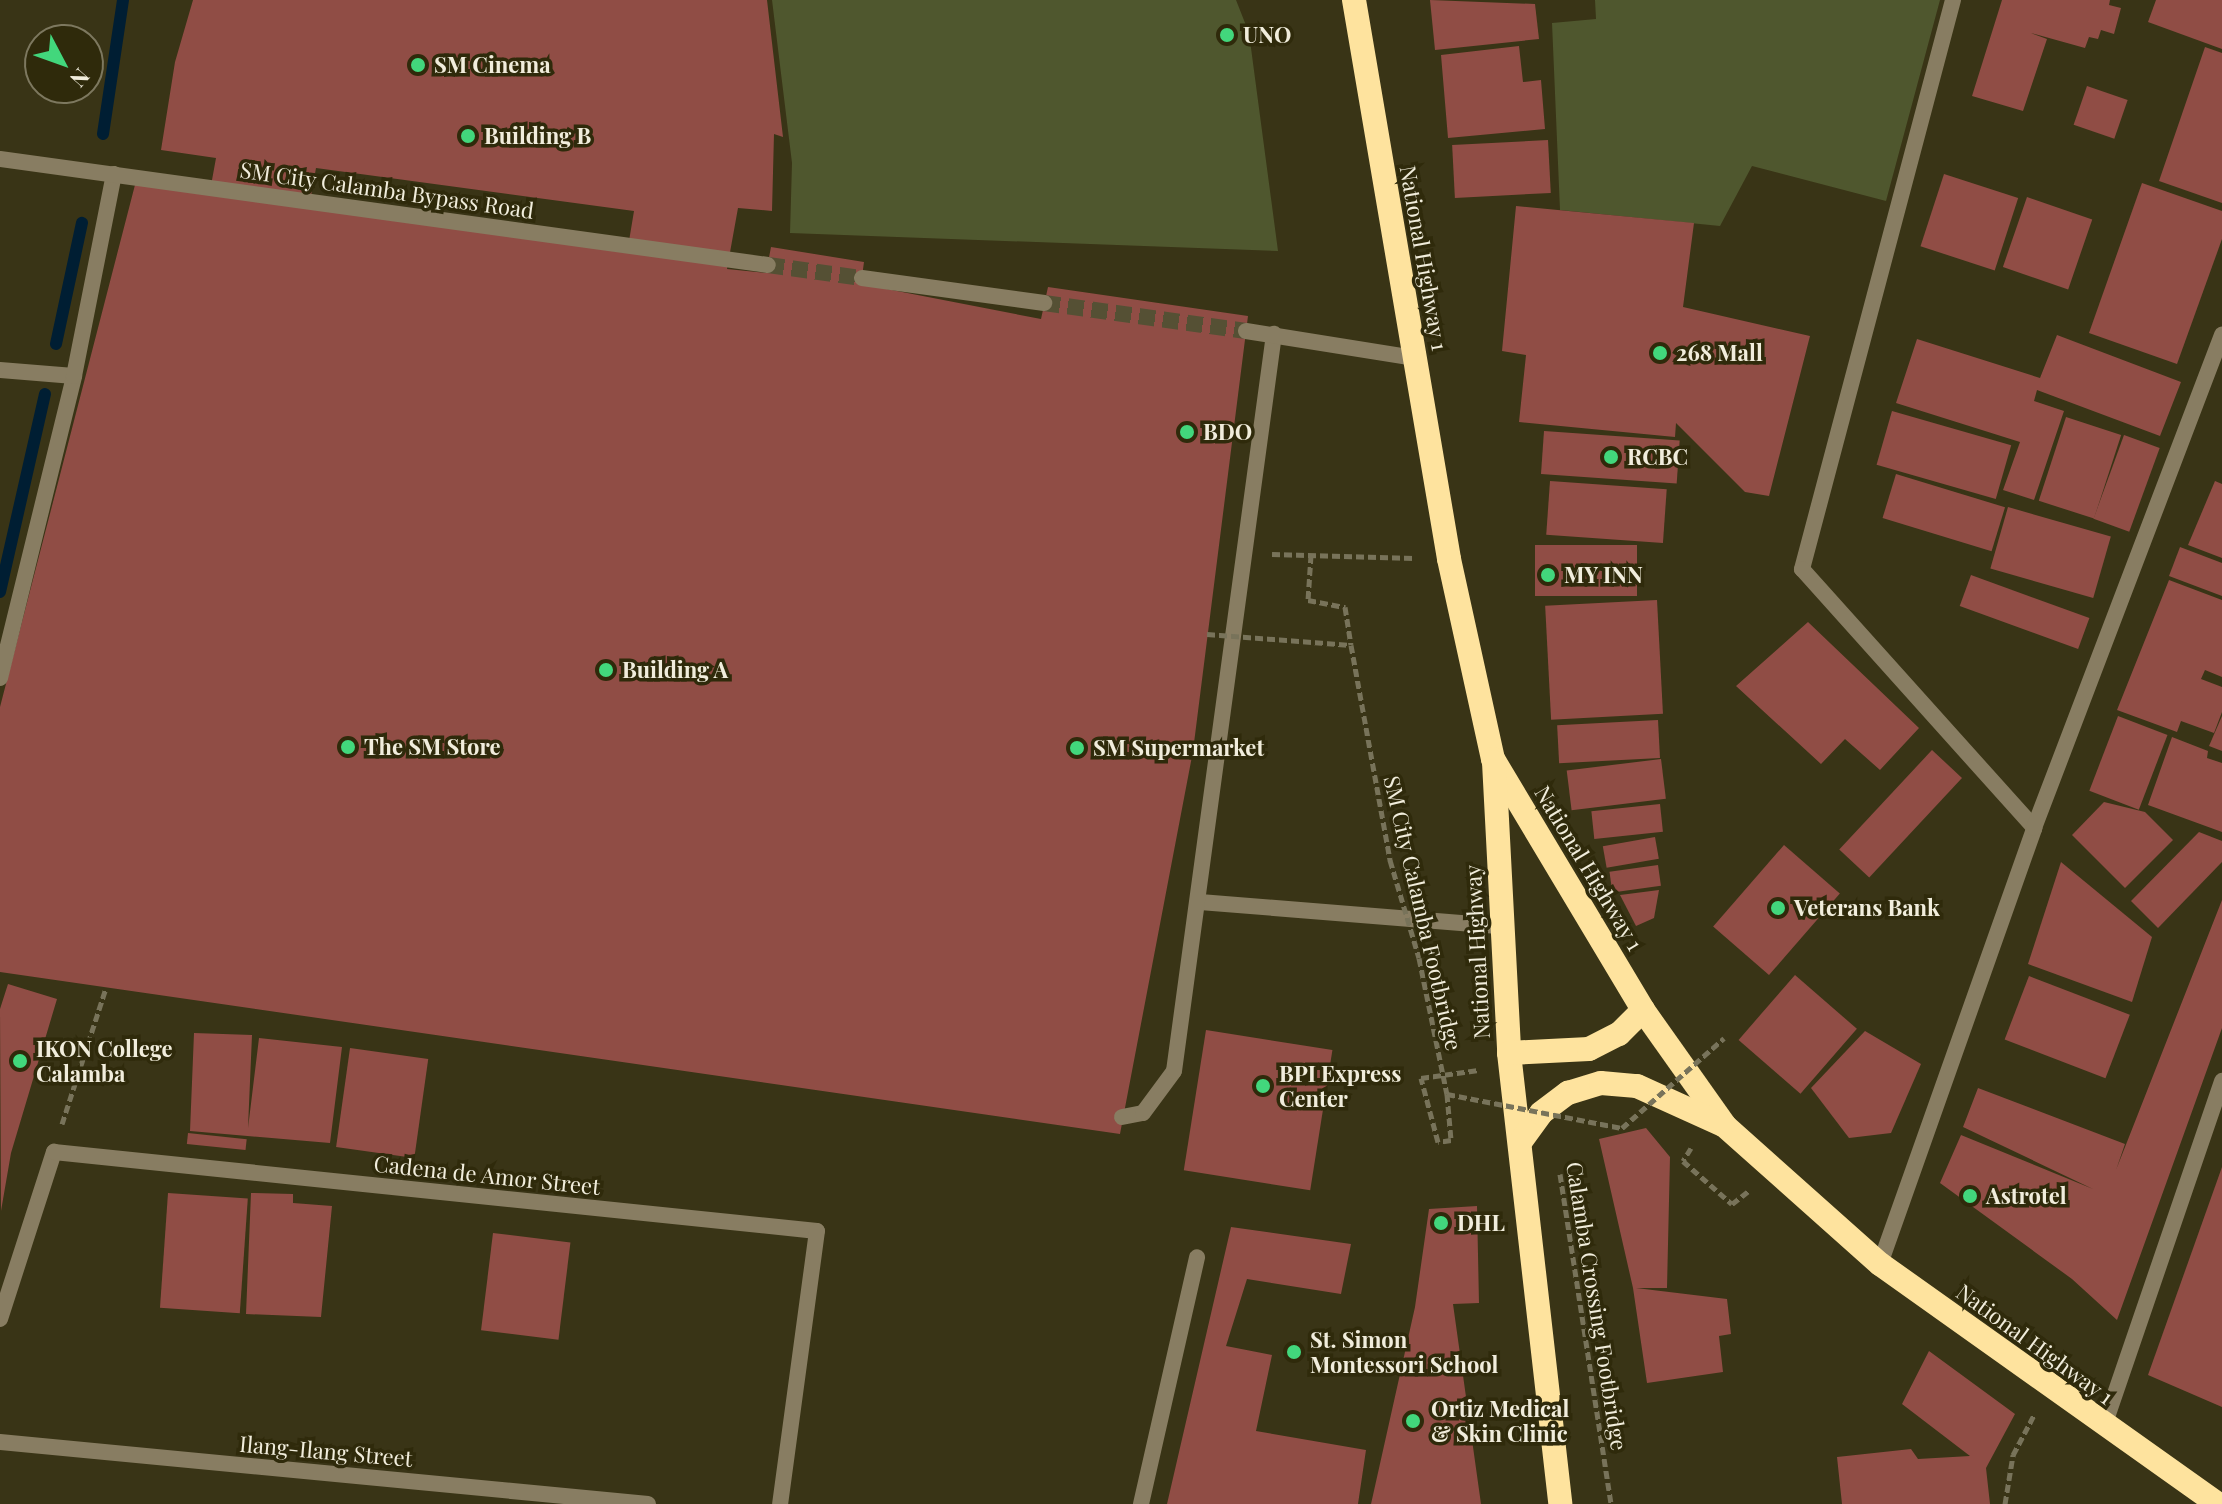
<!DOCTYPE html>
<style>
body{margin:0}
#map{position:relative;width:2222px;height:1504px;overflow:hidden;background:#393416;font-family:"Playfair Display",serif}
div>[style]{position:absolute}
[style*='--x']{left:calc(var(--x)*1px);top:calc(var(--y)*1px);width:calc(var(--w)*1px);rotate:calc(var(--a)*1deg)}
.green>*{inset:0;background:#4f572e}
.stream>*{height:12px;margin:-6px;padding:0 6px;transform-origin:6px;border-radius:6px;background:#001e33}
.building>*{inset:0;background:#904d45;transform-origin:0 0}
.street-tunnel>*{height:16px;margin-top:-8px;transform-origin:0;background:repeating-linear-gradient(90deg,#555034 0 16px,transparent 0 24px)}
.path>*{height:5px;margin-top:-2.5px;transform-origin:0;background:repeating-linear-gradient(90deg,#78735a 0 8px,transparent 0 12px)}
.lane>*{height:16px;margin:-8px;padding:0 8px;transform-origin:8px;border-radius:8px;background:#887d62}
.street>*{height:16px;margin:-8px;padding:0 8px;transform-origin:8px;border-radius:8px;background:#887d62}
.highway>*{height:24px;margin:-12px;padding:0 12px;transform-origin:12px;border-radius:12px;background:#fee39e}
.path-bridge>*{height:5px;margin-top:-2.5px;transform-origin:0;background:repeating-linear-gradient(90deg,#78735a 0 8px,transparent 0 12px)}
.dots>*{width:22px;height:22px;translate:-50% -50%;box-sizing:border-box;border:4px solid #2f2a0b;border-radius:50%}
span{translate:-50% -50%;white-space:nowrap;text-align:center;line-height:1.15;-webkit-text-stroke:7px #2f2a0b;paint-order:stroke}
.poi-label{font-size:22px;color:#f1eddc;font-weight:700}
.left{translate:0 -50%;text-align:left}
.street-label{font-size:22px;color:#f1eddc}
.north{position:absolute;left:24px;top:24px;width:80px;height:80px;box-sizing:border-box;background:#2f2a0b;border:2px solid #7d785f;border-radius:50%;rotate:131deg;font-size:22px;font-weight:700;line-height:32px;text-align:center;color:#f1eddc}
.north::after{content:'';display:block;margin:auto;width:28px;height:36px;background:#42d77c;clip-path:polygon(50% 0,100% 100%,50% 72%,0 100%)}
</style>
<div id="map">
<div class="green">
<i style="clip-path:polygon(772px 0,1236px 0,1249px 33px,1278px 251px,790px 233px,792px 163px)"></i>
<i style="clip-path:polygon(1595px 0,1940px 0,1886px 201px,1752px 166px,1720px 226px,1560px 210px,1552px 23px,1596px 19px)"></i>
</div>
<div class="stream">
<i style="--x:103;--y:134;--w:135;--a:-81.5"></i>
<i style="--x:56;--y:344;--w:124;--a:-77.9"></i>
<i style="--x:0;--y:592;--w:203;--a:-77.2"></i>
</div>
<div class="building">
<i style="clip-path:polygon(evenodd,193px 0,767px 0,783px 137px,774px 134px,772px 211px,738px 208px,727px 269px,766px 273px,771px 247px,864px 262px,861px 284px,1041px 319px,1048px 287px,1248px 316px,1193px 751px,1120px 1134px,0 972px,0 707px,136px 181px,210px 191px,216px 158px,161px 150px,175px 62px,193px 0,316px 168px,634px 211px,627px 253px,309px 207px,316px 168px)"></i>
<i style="clip-path:polygon(1430px 0,1535px 4px,1539px 39px,1435px 50px)"></i>
<i style="clip-path:polygon(2002px 0,2110px 0,2109px 5px,2121px 8px,2114px 34px,2101px 30px,2098px 39px,2089px 37px,2085px 48px,2031px 33px,2047px 39px,2023px 111px,1972px 96px)"></i>
<i style="clip-path:polygon(2156px 0,2222px 0,2222px 49px,2148px 22px)"></i>
<i style="clip-path:polygon(1519px 46px,1523px 82px,1541px 80px,1545px 129px,1448px 138px,1441px 55px)"></i>
<i style="clip-path:polygon(2205px 47px,2222px 53px,2222px 203px,2159px 181px)"></i>
<i style="left:2087px;top:86px;width:43px;height:41px;rotate:19deg"></i>
<i style="left:1548px;top:140px;width:53px;height:96px;rotate:87deg"></i>
<i style="left:1944px;top:174px;width:78px;height:76px;rotate:18deg"></i>
<i style="clip-path:polygon(2142px 183px,2222px 211px,2222px 239px,2177px 364px,2089px 333px)"></i>
<i style="left:2027px;top:197px;width:69px;height:74px;rotate:19deg"></i>
<i style="clip-path:polygon(1516px 206px,1694px 223px,1683px 307px,1810px 336px,1769px 496px,1745px 492px,1676px 423px,1675px 437px,1519px 422px,1526px 355px,1502px 351px)"></i>
<i style="clip-path:polygon(2057px 335px,2181px 382px,2160px 436px,2037px 390px,2034px 401px,2064px 411px,2034px 500px,2003px 490px,2020px 442px,1896px 403px,1917px 339px,2040px 378px)"></i>
<i style="left:1892px;top:411px;width:124px;height:56px;rotate:16deg"></i>
<i style="left:2066px;top:417px;width:58px;height:88px;rotate:18deg"></i>
<i style="left:1544px;top:431px;width:136px;height:43px;rotate:4deg"></i>
<i style="left:2124px;top:435px;width:38px;height:89px;rotate:20deg"></i>
<i style="left:1896px;top:474px;width:114px;height:46px;rotate:17deg"></i>
<i style="left:1550px;top:481px;width:117px;height:54px;rotate:4deg"></i>
<i style="clip-path:polygon(2215px 481px,2222px 484px,2222px 558px,2188px 545px)"></i>
<i style="left:2008px;top:507px;width:107px;height:64px;rotate:16deg"></i>
<i style="left:1637px;top:545px;width:51px;height:102px;rotate:90deg"></i>
<i style="clip-path:polygon(2180px 547px,2222px 563px,2222px 596px,2169px 576px)"></i>
<i style="left:1971px;top:575px;width:126px;height:33px;rotate:20deg"></i>
<i style="clip-path:polygon(2169px 580px,2222px 600px,2222px 677px,2205px 670px,2201px 679px,2222px 687px,2222px 712px,2214px 733px,2181px 721px,2177px 732px,2117px 710px)"></i>
<i style="left:1657px;top:600px;width:114px;height:112px;rotate:87deg"></i>
<i style="clip-path:polygon(1808px 622px,1919px 728px,1880px 770px,1845px 739px,1821px 764px,1736px 686px)"></i>
<i style="left:2118px;top:716px;width:53px;height:80px;rotate:21deg"></i>
<i style="clip-path:polygon(2222px 716px,2222px 751px,2209px 746px)"></i>
<i style="left:1658px;top:720px;width:38px;height:101px;rotate:87deg"></i>
<i style="clip-path:polygon(2172px 737px,2208px 751px,2207px 758px,2222px 763px,2222px 832px,2148px 805px)"></i>
<i style="left:1932px;top:750px;width:41px;height:136px;rotate:43deg"></i>
<i style="left:1661px;top:759px;width:40px;height:95px;rotate:83deg"></i>
<i style="clip-path:polygon(2104px 802px,2145px 812px,2173px 840px,2125px 888px,2072px 835px)"></i>
<i style="left:1660px;top:804px;width:28px;height:69px;rotate:84deg"></i>
<i style="clip-path:polygon(2199px 832px,2222px 841px,2222px 862px,2158px 928px,2131px 901px)"></i>
<i style="left:1655px;top:837px;width:22px;height:53px;rotate:80deg"></i>
<i style="left:1784px;top:845px;width:74px;height:108px;rotate:41deg"></i>
<i style="clip-path:polygon(2061px 862px,2152px 937px,2132px 1002px,2028px 964px)"></i>
<i style="left:1658px;top:865px;width:21px;height:49px;rotate:82deg"></i>
<i style="clip-path:polygon(1659px 890px,1654px 918px,1636px 926px,1620px 895px)"></i>
<i style="clip-path:polygon(2222px 900px,2222px 1028px,2117px 1320px,2072px 1279px,1940px 1183px,1961px 1135px,2093px 1189px,1963px 1127px,1978px 1088px,2125px 1144px,2116px 1170px)"></i>
<i style="left:1795px;top:975px;width:82px;height:86px;rotate:41deg"></i>
<i style="left:2029px;top:976px;width:108px;height:68px;rotate:21deg"></i>
<i style="clip-path:polygon(8px 984px,57px 999px,11px 1153px,1px 1211px,0 1009px)"></i>
<i style="left:1206px;top:1030px;width:128px;height:142px;rotate:9deg"></i>
<i style="clip-path:polygon(1865px 1031px,1921px 1064px,1891px 1133px,1849px 1138px,1811px 1088px)"></i>
<i style="clip-path:polygon(194px 1033px,252px 1035px,248px 1128px,259px 1038px,342px 1047px,330px 1143px,190px 1131px)"></i>
<i style="left:350px;top:1048px;width:79px;height:100px;rotate:8deg"></i>
<i style="clip-path:polygon(1646px 1128px,1670px 1157px,1667px 1288px,1636px 1288px,1727px 1299px,1731px 1334px,1719px 1336px,1723px 1372px,1647px 1383px,1633px 1288px,1599px 1139px)"></i>
<i style="left:188px;top:1133px;width:59px;height:11px;rotate:6deg"></i>
<i style="clip-path:polygon(2222px 1167px,2222px 1407px,2148px 1375px)"></i>
<i style="left:168px;top:1193px;width:80px;height:115px;rotate:4deg"></i>
<i style="clip-path:polygon(251px 1193px,293px 1194px,293px 1203px,332px 1206px,321px 1317px,246px 1314px)"></i>
<i style="clip-path:polygon(1477px 1206px,1479px 1303px,1453px 1304px,1481px 1504px,1371px 1504px,1415px 1307px,1429px 1209px)"></i>
<i style="clip-path:polygon(1231px 1227px,1351px 1244px,1341px 1294px,1247px 1279px,1226px 1346px,1272px 1355px,1256px 1431px,1366px 1450px,1358px 1504px,1167px 1504px)"></i>
<i style="left:493px;top:1233px;width:78px;height:98px;rotate:7deg"></i>
<i style="clip-path:polygon(1929px 1351px,2015px 1414px,1986px 1468px,1990px 1504px,1842px 1504px,1837px 1457px,1911px 1449px,1918px 1459px,1970px 1456px,1902px 1404px)"></i>
</div>
<div class="street-tunnel">
<i style="--x:768;--y:265;--w:95;--a:7.9"></i>
<i style="--x:1044;--y:303;--w:204;--a:7.9"></i>
</div>
<div class="path">
<i style="--x:1272;--y:554;--w:142;--a:1.6"></i>
<i style="--x:1311;--y:555;--w:45;--a:93.8"></i>
<i style="--x:1308;--y:600;--w:38;--a:11"></i>
<i style="--x:1345;--y:607;--w:38;--a:81"></i>
<i style="--x:1447;--y:1094;--w:46;--a:85"></i>
<i style="--x:1451;--y:1140;--w:13;--a:171"></i>
<i style="--x:1438;--y:1142;--w:66;--a:-104.9"></i>
<i style="--x:1421;--y:1078;--w:58;--a:-8"></i>
<i style="--x:62;--y:1124;--w:143;--a:-72.1"></i>
<i style="--x:1691;--y:1148;--w:15;--a:122"></i>
<i style="--x:1683;--y:1161;--w:65;--a:41.3"></i>
<i style="--x:1732;--y:1204;--w:23;--a:-38"></i>
<i style="--x:1560;--y:1174;--w:334;--a:81.2"></i>
<i style="--x:2005;--y:1504;--w:50;--a:-80.7"></i>
<i style="--x:2013;--y:1455;--w:45;--a:-62.3"></i>
</div>
<div class="lane">
<i style="--x:0;--y:370;--w:74;--a:4.6"></i>
<i style="--x:0;--y:678;--w:311;--a:-76.2"></i>
<i style="--x:74;--y:376;--w:206;--a:-78.8"></i>
<i style="--x:1200;--y:902;--w:302;--a:4.6"></i>
<i style="--x:1122;--y:1117;--w:21;--a:-11"></i>
<i style="--x:1143;--y:1113;--w:52;--a:-53.6"></i>
<i style="--x:1174;--y:1071;--w:744;--a:-82.27"></i>
<i style="--x:2104;--y:1426;--w:365;--a:-71.1"></i>
</div>
<div class="street">
<i style="--x:1953;--y:0;--w:589;--a:104.86"></i>
<i style="--x:1802;--y:569;--w:348;--a:48.1"></i>
<i style="--x:0;--y:159;--w:775;--a:7.86"></i>
<i style="--x:862;--y:278;--w:184;--a:7.8"></i>
<i style="--x:1246;--y:331;--w:170;--a:9.1"></i>
<i style="--x:1880;--y:1264;--w:462;--a:-70.5"></i>
<i style="--x:2034;--y:828;--w:528;--a:-69.13"></i>
<i style="--x:0;--y:1319;--w:176;--a:-72.1"></i>
<i style="--x:54;--y:1152;--w:767;--a:5.91"></i>
<i style="--x:817;--y:1231;--w:275;--a:97.7"></i>
<i style="--x:0;--y:1442;--w:651;--a:5.47"></i>
<i style="--x:1141;--y:1504;--w:253;--a:-77.2"></i>
</div>
<div class="highway">
<i style="--x:1354;--y:0;--w:567;--a:80.35"></i>
<i style="--x:1449;--y:559;--w:205;--a:77.6"></i>
<i style="--x:1493;--y:759;--w:292;--a:59.1"></i>
<i style="--x:1643;--y:1010;--w:142;--a:54.7"></i>
<i style="--x:1725;--y:1126;--w:208;--a:41.7"></i>
<i style="--x:1880;--y:1264;--w:415;--a:35.4"></i>
<i style="--x:1494;--y:762;--w:291;--a:87"></i>
<i style="--x:1509;--y:1053;--w:454;--a:83.5"></i>
<i style="--x:1509;--y:1053;--w:80;--a:-2.9"></i>
<i style="--x:1589;--y:1049;--w:34;--a:-27"></i>
<i style="--x:1619;--y:1034;--w:34;--a:-45"></i>
<i style="--x:1521;--y:1141;--w:34;--a:-54"></i>
<i style="--x:1541;--y:1113;--w:34;--a:-37"></i>
<i style="--x:1568;--y:1093;--w:34;--a:-17"></i>
<i style="--x:1601;--y:1083;--w:36;--a:5"></i>
<i style="--x:1637;--y:1086;--w:94;--a:24.4"></i>
</div>
<div class="path-bridge">
<i style="--x:1207;--y:634;--w:144;--a:4.4"></i>
<i style="--x:1351;--y:645;--w:219;--a:79.7"></i>
<i style="--x:1390;--y:860;--w:102;--a:73.5"></i>
<i style="--x:1419;--y:958;--w:139;--a:78.4"></i>
<i style="--x:1447;--y:1094;--w:178;--a:11"></i>
<i style="--x:1622;--y:1128;--w:136;--a:-41.4"></i>
</div>
<div class="dots">
<i style="left:1227px;top:35px;background:#42d77c"></i>
<i style="left:418px;top:65px;background:#42d77c"></i>
<i style="left:468px;top:136px;background:#42d77c"></i>
<i style="left:1660px;top:353px;background:#42d77c"></i>
<i style="left:1187px;top:432px;background:#42d77c"></i>
<i style="left:1611px;top:457px;background:#42d77c"></i>
<i style="left:1548px;top:575px;background:#42d77c"></i>
<i style="left:606px;top:670px;background:#42d77c"></i>
<i style="left:348px;top:747px;background:#42d77c"></i>
<i style="left:1077px;top:748px;background:#42d77c"></i>
<i style="left:1778px;top:908px;background:#42d77c"></i>
<i style="left:20px;top:1061px;background:#42d77c"></i>
<i style="left:1263px;top:1086px;background:#42d77c"></i>
<i style="left:1970px;top:1196px;background:#42d77c"></i>
<i style="left:1441px;top:1223px;background:#42d77c"></i>
<i style="left:1294px;top:1352px;background:#42d77c"></i>
<i style="left:1413px;top:1421px;background:#42d77c"></i>
</div>
<div class="poi-label">
<span class="left" style="left:1243px;top:35px">UNO</span>
<span class="left" style="left:434px;top:65px">SM Cinema</span>
<span class="left" style="left:484px;top:136px">Building B</span>
<span class="left" style="left:1676px;top:353px">268 Mall</span>
<span class="left" style="left:1203px;top:432px">BDO</span>
<span class="left" style="left:1627px;top:457px">RCBC</span>
<span class="left" style="left:1564px;top:575px">MY INN</span>
<span class="left" style="left:622px;top:670px">Building A</span>
<span class="left" style="left:364px;top:747px">The SM Store</span>
<span class="left" style="left:1093px;top:748px">SM Supermarket</span>
<span class="left" style="left:1794px;top:908px">Veterans Bank</span>
<span class="left" style="left:36px;top:1061px">IKON College<br>Calamba</span>
<span class="left" style="left:1279px;top:1086px">BPI Express<br>Center</span>
<span class="left" style="left:1986px;top:1196px">Astrotel</span>
<span class="left" style="left:1457px;top:1223px">DHL</span>
<span class="left" style="left:1310px;top:1352px">St. Simon<br>Montessori School</span>
<span class="left" style="left:1431px;top:1421px">Ortiz Medical<br>&amp; Skin Clinic</span>
</div>
<div class="street-label">
<span style="left:387px;top:190px;rotate:8deg">SM City Calamba Bypass Road</span>
<span style="left:1424px;top:258px;rotate:80deg">National Highway 1</span>
<span style="left:1589px;top:868px;rotate:59deg">National Highway 1</span>
<span style="left:1423px;top:913px;rotate:77deg">SM City Calamba Footbridge</span>
<span style="left:1477px;top:952px;rotate:-93deg">National Highway</span>
<span style="left:487px;top:1175px;rotate:6deg">Cadena de Amor Street</span>
<span style="left:1597px;top:1306px;rotate:81deg">Calamba Crossing Footbridge</span>
<span style="left:2035px;top:1344px;rotate:36deg">National Highway 1</span>
<span style="left:326px;top:1451px;rotate:5deg">Ilang-Ilang Street</span>
</div>
<div class="north">N</div>
</div>
